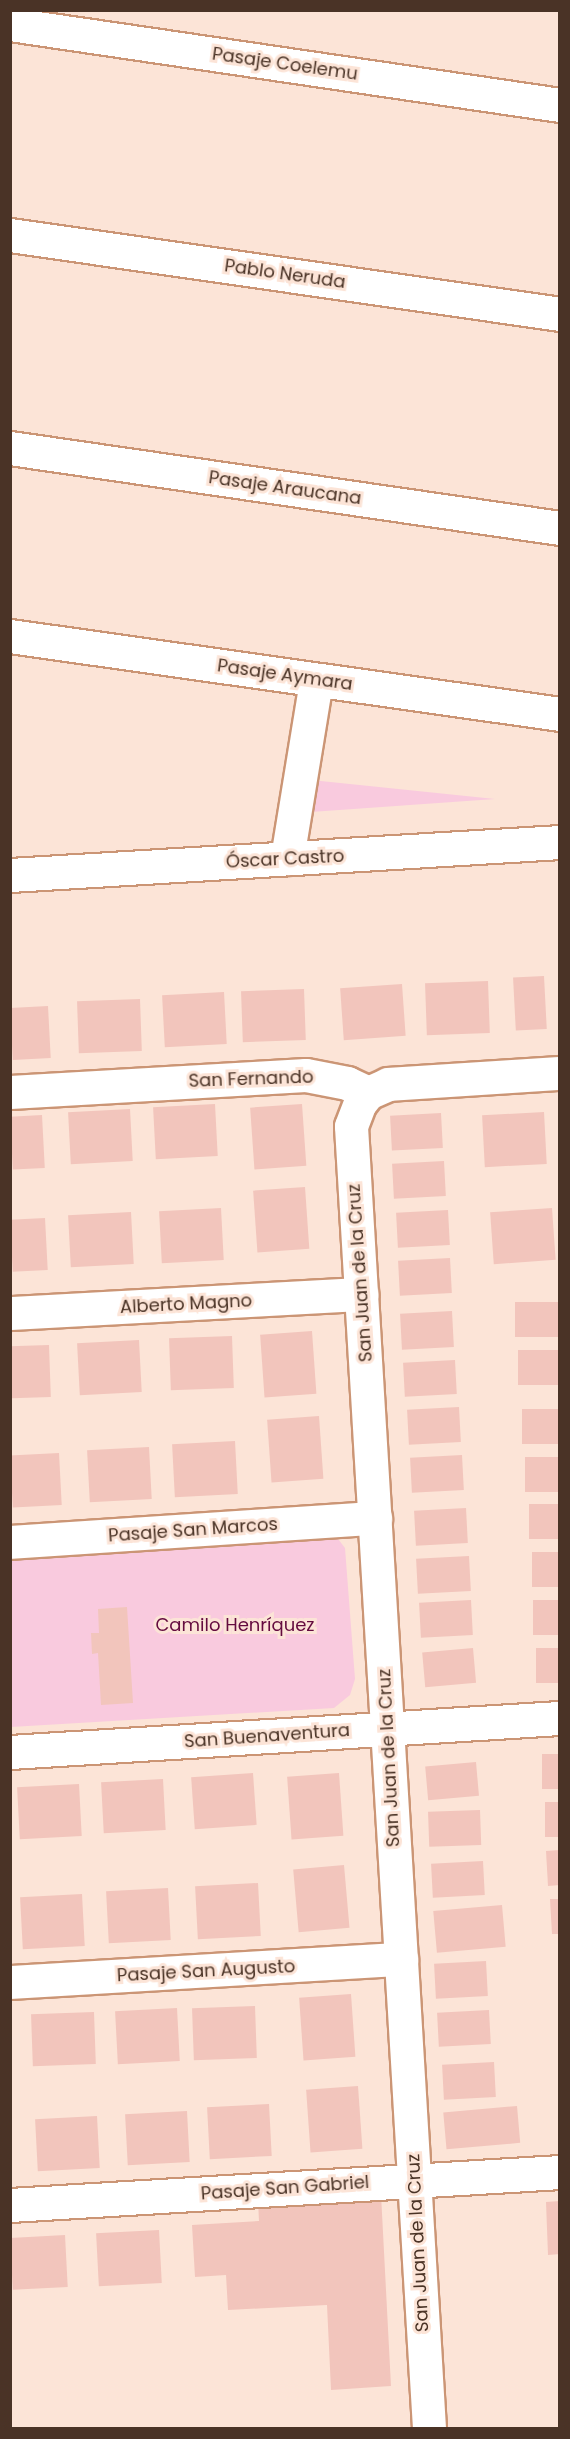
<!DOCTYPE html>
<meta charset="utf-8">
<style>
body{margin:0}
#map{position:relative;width:570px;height:2439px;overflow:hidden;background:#fce4d7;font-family:Poppins,sans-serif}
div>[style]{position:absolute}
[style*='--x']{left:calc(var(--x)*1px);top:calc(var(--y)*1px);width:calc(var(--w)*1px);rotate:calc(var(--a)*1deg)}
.green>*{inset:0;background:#f9cade}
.building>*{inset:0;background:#f2c5bc;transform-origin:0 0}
.roads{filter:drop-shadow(2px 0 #cb9575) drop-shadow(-2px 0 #cb9575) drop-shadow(0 2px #cb9575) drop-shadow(0 -2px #cb9575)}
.minor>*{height:33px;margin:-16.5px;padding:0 16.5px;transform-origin:16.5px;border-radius:16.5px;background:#fff}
span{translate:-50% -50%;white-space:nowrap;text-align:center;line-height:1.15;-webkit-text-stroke:6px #fce4d7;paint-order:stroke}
.street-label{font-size:18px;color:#4a3326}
.park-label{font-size:18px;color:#640b3f}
.frame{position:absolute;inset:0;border:12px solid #4a3326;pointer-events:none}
</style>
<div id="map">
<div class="green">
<i style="clip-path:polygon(311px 780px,495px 799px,311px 812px)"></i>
<i style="clip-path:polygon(335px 1535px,345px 1548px,355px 1679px,350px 1695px,334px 1708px,11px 1727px,11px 1551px)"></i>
</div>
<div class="building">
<i style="left:544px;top:976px;width:53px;height:31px;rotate:87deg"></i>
<i style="left:488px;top:981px;width:52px;height:63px;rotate:88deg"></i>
<i style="left:402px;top:984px;width:52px;height:62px;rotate:86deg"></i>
<i style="left:304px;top:989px;width:51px;height:63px;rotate:88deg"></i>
<i style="left:224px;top:992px;width:52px;height:62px;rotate:87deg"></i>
<i style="left:140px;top:999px;width:52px;height:63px;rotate:88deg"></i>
<i style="left:48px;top:1006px;width:52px;height:38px;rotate:87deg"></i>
<i style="left:215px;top:1104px;width:52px;height:62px;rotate:87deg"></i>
<i style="left:302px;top:1104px;width:62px;height:52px;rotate:86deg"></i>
<i style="left:130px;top:1109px;width:52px;height:62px;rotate:87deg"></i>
<i style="left:544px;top:1112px;width:52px;height:62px;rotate:87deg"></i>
<i style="left:441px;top:1113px;width:35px;height:51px;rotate:87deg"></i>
<i style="left:42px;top:1115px;width:53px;height:32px;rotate:87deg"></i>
<i style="left:444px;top:1161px;width:35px;height:52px;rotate:87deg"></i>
<i style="left:305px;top:1187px;width:62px;height:52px;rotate:86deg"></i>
<i style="left:221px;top:1208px;width:52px;height:62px;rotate:87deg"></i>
<i style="left:552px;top:1208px;width:52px;height:62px;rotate:86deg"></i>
<i style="left:448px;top:1210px;width:35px;height:52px;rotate:87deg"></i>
<i style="left:131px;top:1212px;width:52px;height:63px;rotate:87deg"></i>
<i style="left:45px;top:1218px;width:52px;height:35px;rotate:87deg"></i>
<i style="left:450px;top:1258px;width:35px;height:52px;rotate:87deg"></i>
<i style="left:560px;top:1302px;width:35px;height:45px;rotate:90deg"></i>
<i style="left:452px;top:1311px;width:36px;height:52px;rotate:87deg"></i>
<i style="left:312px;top:1331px;width:63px;height:52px;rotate:86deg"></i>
<i style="left:232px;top:1336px;width:52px;height:63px;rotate:88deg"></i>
<i style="left:139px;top:1340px;width:52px;height:62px;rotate:87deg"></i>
<i style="left:49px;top:1345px;width:52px;height:39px;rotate:88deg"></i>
<i style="left:560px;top:1350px;width:35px;height:42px;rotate:90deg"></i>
<i style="left:455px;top:1360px;width:34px;height:52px;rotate:87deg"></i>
<i style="left:459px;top:1407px;width:35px;height:52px;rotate:87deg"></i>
<i style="left:560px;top:1409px;width:35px;height:38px;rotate:90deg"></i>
<i style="left:319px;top:1416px;width:63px;height:52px;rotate:86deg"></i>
<i style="left:235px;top:1441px;width:53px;height:63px;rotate:87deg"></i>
<i style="left:149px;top:1447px;width:52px;height:62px;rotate:87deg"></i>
<i style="left:59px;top:1453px;width:52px;height:49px;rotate:87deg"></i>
<i style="left:462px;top:1455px;width:35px;height:52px;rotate:87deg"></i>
<i style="left:560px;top:1457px;width:35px;height:35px;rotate:90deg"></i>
<i style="left:560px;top:1504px;width:35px;height:31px;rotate:90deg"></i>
<i style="left:466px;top:1508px;width:35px;height:52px;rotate:87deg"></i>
<i style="left:560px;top:1552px;width:35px;height:28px;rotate:90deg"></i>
<i style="left:469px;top:1556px;width:35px;height:53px;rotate:87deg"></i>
<i style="left:471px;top:1600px;width:35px;height:52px;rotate:87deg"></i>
<i style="left:560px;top:1600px;width:35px;height:27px;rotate:90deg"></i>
<i style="clip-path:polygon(127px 1607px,133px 1703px,101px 1705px,98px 1653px,92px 1654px,91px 1633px,99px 1633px,98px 1609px)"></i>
<i style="left:473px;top:1648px;width:35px;height:51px;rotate:85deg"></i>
<i style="left:560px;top:1648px;width:35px;height:24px;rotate:90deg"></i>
<i style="left:560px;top:1754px;width:35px;height:18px;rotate:90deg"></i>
<i style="left:476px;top:1762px;width:34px;height:51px;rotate:85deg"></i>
<i style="left:253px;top:1773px;width:52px;height:62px;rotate:86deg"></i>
<i style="left:339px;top:1773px;width:63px;height:52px;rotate:86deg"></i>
<i style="left:163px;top:1779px;width:51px;height:62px;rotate:87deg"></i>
<i style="left:79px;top:1784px;width:52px;height:62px;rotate:87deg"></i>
<i style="left:560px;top:1802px;width:35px;height:15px;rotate:90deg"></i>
<i style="left:480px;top:1810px;width:35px;height:52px;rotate:88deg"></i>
<i style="clip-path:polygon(560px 1850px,560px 1885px,548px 1886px,546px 1851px)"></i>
<i style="left:483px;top:1861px;width:34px;height:52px;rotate:87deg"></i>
<i style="left:344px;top:1865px;width:63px;height:51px;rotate:85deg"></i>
<i style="left:258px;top:1883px;width:53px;height:63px;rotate:87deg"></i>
<i style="left:168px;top:1888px;width:52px;height:62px;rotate:87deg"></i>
<i style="left:82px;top:1894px;width:52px;height:62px;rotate:87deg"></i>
<i style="clip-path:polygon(550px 1899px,560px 1899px,560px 1934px,552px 1934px)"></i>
<i style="left:502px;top:1905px;width:42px;height:69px;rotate:85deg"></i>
<i style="left:486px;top:1961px;width:35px;height:52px;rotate:87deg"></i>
<i style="left:351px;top:1994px;width:63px;height:52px;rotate:86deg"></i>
<i style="left:255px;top:2006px;width:52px;height:63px;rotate:88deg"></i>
<i style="left:177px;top:2008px;width:53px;height:62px;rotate:87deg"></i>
<i style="left:489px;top:2010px;width:34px;height:52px;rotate:87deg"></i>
<i style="left:94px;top:2012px;width:52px;height:63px;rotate:88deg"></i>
<i style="left:494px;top:2062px;width:35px;height:52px;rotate:87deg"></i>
<i style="left:358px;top:2086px;width:63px;height:52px;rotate:86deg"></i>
<i style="left:269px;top:2104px;width:52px;height:62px;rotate:87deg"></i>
<i style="left:517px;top:2106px;width:37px;height:74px;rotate:85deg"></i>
<i style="left:187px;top:2111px;width:51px;height:62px;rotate:87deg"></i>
<i style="left:97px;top:2116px;width:52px;height:62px;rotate:87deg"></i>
<i style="clip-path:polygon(381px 2194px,391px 2386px,331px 2390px,327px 2305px,228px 2310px,226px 2275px,195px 2277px,192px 2225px,259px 2221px,258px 2201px)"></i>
<i style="clip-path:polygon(560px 2201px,560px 2254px,548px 2255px,546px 2202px)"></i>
<i style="left:159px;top:2230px;width:53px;height:63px;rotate:87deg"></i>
<i style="left:65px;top:2235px;width:52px;height:55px;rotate:87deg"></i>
</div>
<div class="roads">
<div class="minor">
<i style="--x:10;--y:24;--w:556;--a:8.38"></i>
<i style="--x:10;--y:235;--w:556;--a:8.17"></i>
<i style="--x:10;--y:448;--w:556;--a:8.28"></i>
<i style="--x:10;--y:636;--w:556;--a:8.07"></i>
<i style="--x:287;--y:858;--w:180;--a:-80.7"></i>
<i style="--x:10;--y:875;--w:551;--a:-3.43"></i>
<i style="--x:10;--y:1092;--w:296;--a:-3.3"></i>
<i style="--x:306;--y:1075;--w:42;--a:11"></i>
<i style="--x:347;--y:1083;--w:23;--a:25"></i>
<i style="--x:10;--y:1313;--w:352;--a:-3.1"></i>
<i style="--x:10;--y:1542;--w:366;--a:-3.8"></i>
<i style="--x:10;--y:1752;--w:551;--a:-3.54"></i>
<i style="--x:10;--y:1982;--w:392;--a:-3.4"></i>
<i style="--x:10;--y:2205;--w:551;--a:-3.43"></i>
<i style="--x:429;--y:2428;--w:1304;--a:-93.43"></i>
<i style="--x:351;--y:1126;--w:25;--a:-69"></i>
<i style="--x:360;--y:1103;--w:13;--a:-51"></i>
<i style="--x:368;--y:1093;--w:22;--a:-24"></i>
<i style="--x:388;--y:1084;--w:172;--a:-3.7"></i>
</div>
</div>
<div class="street-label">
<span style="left:285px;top:64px;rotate:8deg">Pasaje Coelemu</span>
<span style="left:285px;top:274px;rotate:8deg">Pablo Neruda</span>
<span style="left:285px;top:488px;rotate:8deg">Pasaje Araucana</span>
<span style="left:285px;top:675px;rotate:8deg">Pasaje Aymara</span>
<span style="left:285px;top:859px;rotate:-3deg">Óscar Castro</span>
<span style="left:251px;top:1079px;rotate:-2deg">San Fernando</span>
<span style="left:360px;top:1273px;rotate:-94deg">San Juan de la Cruz</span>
<span style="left:186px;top:1304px;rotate:-3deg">Alberto Magno</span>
<span style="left:193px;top:1530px;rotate:-4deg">Pasaje San Marcos</span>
<span style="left:267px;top:1736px;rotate:-4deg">San Buenaventura</span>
<span style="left:389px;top:1758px;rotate:-93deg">San Juan de la Cruz</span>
<span style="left:206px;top:1971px;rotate:-3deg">Pasaje San Augusto</span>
<span style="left:285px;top:2188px;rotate:-4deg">Pasaje San Gabriel</span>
<span style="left:418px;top:2243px;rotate:-93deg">San Juan de la Cruz</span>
</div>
<div class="park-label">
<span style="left:235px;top:1625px">Camilo Henríquez</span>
</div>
<div class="frame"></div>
</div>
